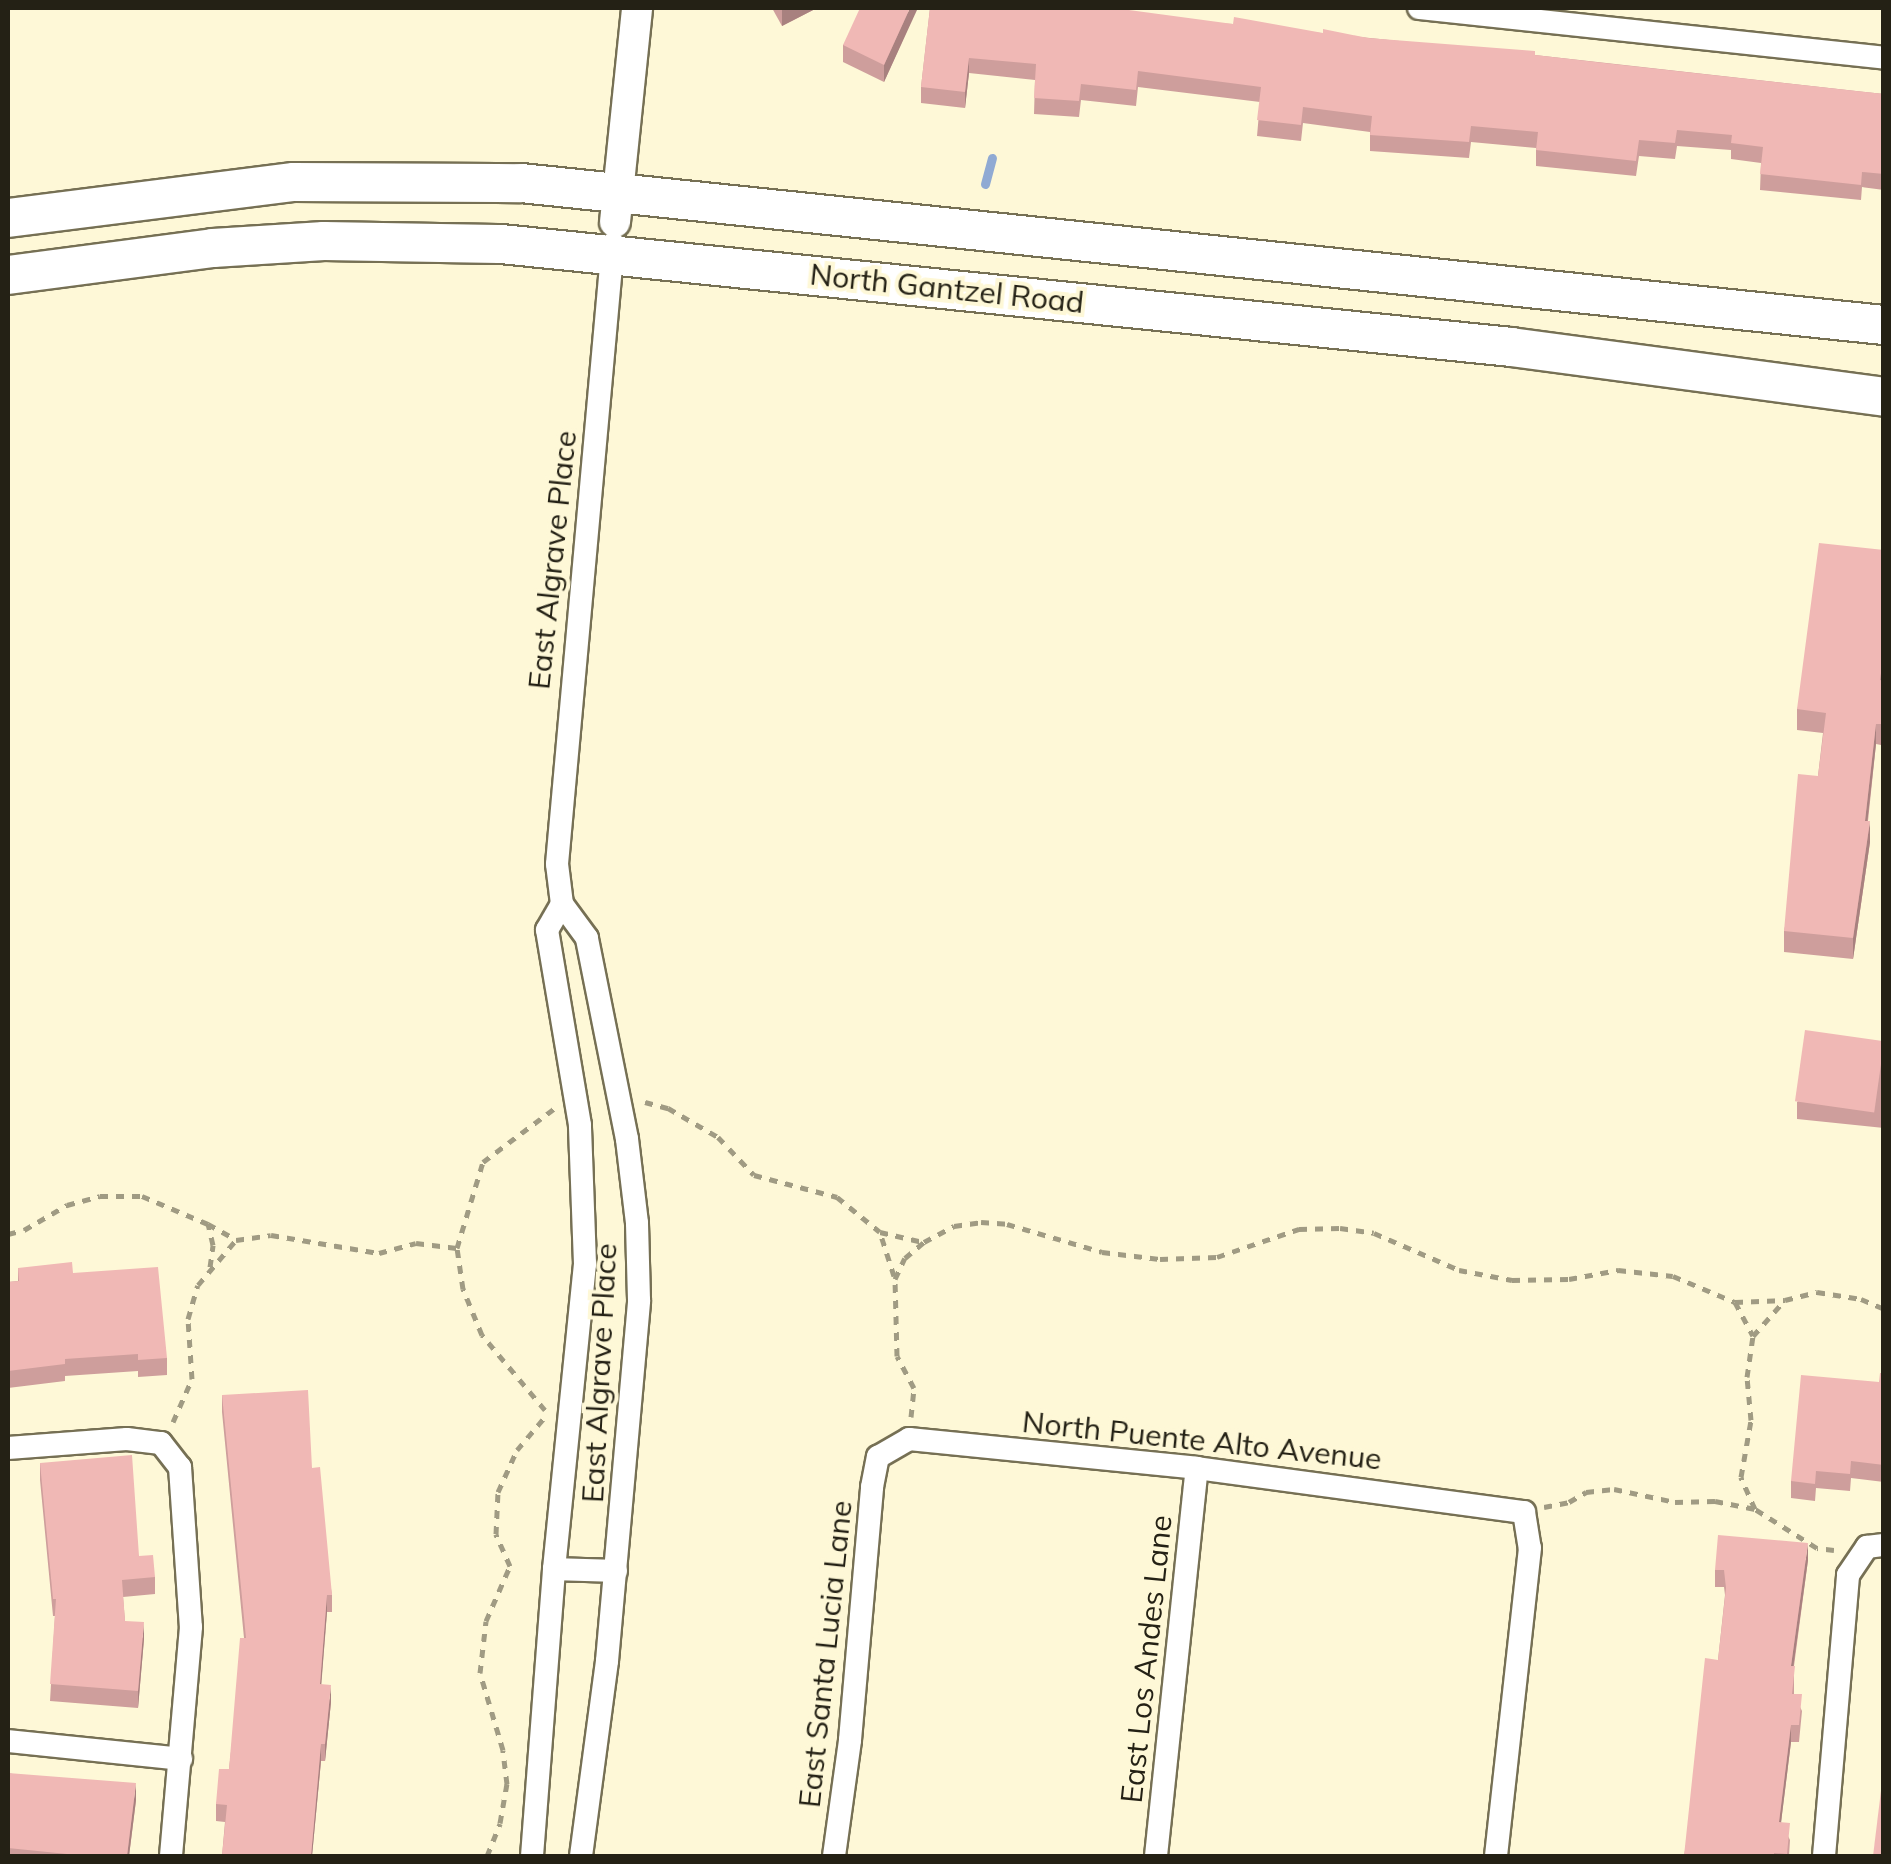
<!DOCTYPE html>
<style>
body{margin:0}
#map{position:relative;width:1891px;height:1864px;overflow:hidden;background:#fef8d7;font-family:Mulish,sans-serif}
div>[style]{position:absolute}
[style*='--x']{left:calc(var(--x)*1px);top:calc(var(--y)*1px);width:calc(var(--w)*1px);rotate:calc(var(--a)*1deg)}
.stream>*{height:9px;margin:-4.5px;padding:0 4.5px;transform-origin:4.5px;border-radius:4.5px;background:#90aad3}
.path>*{height:5px;margin-top:-2.5px;transform-origin:0;background:repeating-linear-gradient(90deg,#a09b83 0 8px,transparent 0 16px)}
.roads{filter:drop-shadow(2px 0 #767054) drop-shadow(-2px 0 #767054) drop-shadow(0 2px #767054) drop-shadow(0 -2px #767054)}
.minor>*{height:22px;margin:-11px;padding:0 11px;transform-origin:11px;border-radius:11px;background:#fff}
.tertiary>*{height:30px;margin:-15px;padding:0 15px;transform-origin:15px;border-radius:15px;background:#fff}
.primary>*{height:38px;margin:-19px;padding:0 19px;transform-origin:19px;border-radius:19px;background:#fff}
.wall>*{inset:0;background:#ce9e9c}
.shaded-wall>*{inset:0;background:#a8817f}
.building>*{inset:0;background:#f0b8b5;transform-origin:0 0}
span{translate:-50% -50%;white-space:nowrap;text-align:center;line-height:1.15;-webkit-text-stroke:8px #fef8d7;paint-order:stroke}
.street-label{font-size:30px;color:#242115}
.frame{position:absolute;inset:0;border:10px solid #242115;pointer-events:none}
</style>
<div id="map">
<div class="stream">
<i style="--x:985;--y:184;--w:27;--a:-75"></i>
</div>
<div class="path">
<i style="--x:645;--y:1102;--w:24;--a:15"></i>
<i style="--x:668;--y:1108;--w:58;--a:30.1"></i>
<i style="--x:718;--y:1137;--w:52;--a:46.5"></i>
<i style="--x:754;--y:1175;--w:86;--a:14.8"></i>
<i style="--x:837;--y:1197;--w:55;--a:39.1"></i>
<i style="--x:8;--y:1234;--w:16;--a:-14"></i>
<i style="--x:24;--y:1230;--w:50;--a:-30.2"></i>
<i style="--x:67;--y:1205;--w:34;--a:-15"></i>
<i style="--x:100;--y:1196;--w:42;--a:0"></i>
<i style="--x:142;--y:1196;--w:72;--a:23"></i>
<i style="--x:210;--y:1267;--w:22;--a:-82"></i>
<i style="--x:213;--y:1245;--w:22;--a:-103"></i>
<i style="--x:208;--y:1224;--w:31;--a:29"></i>
<i style="--x:894;--y:1276;--w:46;--a:-107.7"></i>
<i style="--x:880;--y:1232;--w:44;--a:13.1"></i>
<i style="--x:1735;--y:1302;--w:38;--a:62"></i>
<i style="--x:545;--y:1410;--w:98;--a:-130"></i>
<i style="--x:482;--y:1335;--w:50;--a:-112.4"></i>
<i style="--x:463;--y:1289;--w:41;--a:-98.3"></i>
<i style="--x:457;--y:1248;--w:90;--a:-73.2"></i>
<i style="--x:483;--y:1162;--w:90;--a:-36.9"></i>
<i style="--x:911;--y:1417;--w:29;--a:-84"></i>
<i style="--x:914;--y:1388;--w:36;--a:-118"></i>
<i style="--x:897;--y:1356;--w:77;--a:-91.5"></i>
<i style="--x:895;--y:1279;--w:23;--a:-65"></i>
<i style="--x:905;--y:1258;--w:25;--a:-40"></i>
<i style="--x:924;--y:1242;--w:34;--a:-28"></i>
<i style="--x:954;--y:1226;--w:27;--a:-8"></i>
<i style="--x:981;--y:1222;--w:26;--a:4"></i>
<i style="--x:1007;--y:1224;--w:99;--a:16.4"></i>
<i style="--x:1102;--y:1252;--w:58;--a:6.9"></i>
<i style="--x:1160;--y:1259;--w:57;--a:-2"></i>
<i style="--x:1217;--y:1257;--w:87;--a:-18.9"></i>
<i style="--x:1299;--y:1229;--w:41;--a:-1.4"></i>
<i style="--x:1340;--y:1228;--w:34;--a:8"></i>
<i style="--x:1374;--y:1233;--w:93;--a:23.5"></i>
<i style="--x:1459;--y:1270;--w:54;--a:10.7"></i>
<i style="--x:1512;--y:1280;--w:57;--a:-1"></i>
<i style="--x:1569;--y:1279;--w:50;--a:-10.4"></i>
<i style="--x:1618;--y:1270;--w:55;--a:6.2"></i>
<i style="--x:1673;--y:1276;--w:67;--a:22.8"></i>
<i style="--x:1735;--y:1302;--w:50;--a:-2.3"></i>
<i style="--x:173;--y:1422;--w:47;--a:-66.2"></i>
<i style="--x:192;--y:1379;--w:60;--a:-93.8"></i>
<i style="--x:188;--y:1319;--w:35;--a:-74"></i>
<i style="--x:198;--y:1285;--w:59;--a:-49.8"></i>
<i style="--x:236;--y:1240;--w:35;--a:-8"></i>
<i style="--x:271;--y:1235;--w:109;--a:9.5"></i>
<i style="--x:379;--y:1253;--w:38;--a:-15"></i>
<i style="--x:416;--y:1243;--w:41;--a:7"></i>
<i style="--x:1544;--y:1507;--w:25;--a:-11"></i>
<i style="--x:1569;--y:1502;--w:20;--a:-30"></i>
<i style="--x:1586;--y:1492;--w:28;--a:-6"></i>
<i style="--x:1614;--y:1489;--w:62;--a:12"></i>
<i style="--x:1675;--y:1502;--w:40;--a:-1.4"></i>
<i style="--x:1715;--y:1501;--w:41;--a:11.3"></i>
<i style="--x:1834;--y:1550;--w:17;--a:-173"></i>
<i style="--x:1817;--y:1548;--w:73;--a:-147.8"></i>
<i style="--x:1755;--y:1509;--w:35;--a:-114"></i>
<i style="--x:1741;--y:1477;--w:58;--a:-80"></i>
<i style="--x:1751;--y:1420;--w:43;--a:-95.3"></i>
<i style="--x:1747;--y:1377;--w:41;--a:-81.7"></i>
<i style="--x:1753;--y:1336;--w:48;--a:-48.4"></i>
<i style="--x:1785;--y:1300;--w:33;--a:-14"></i>
<i style="--x:1817;--y:1292;--w:45;--a:9"></i>
<i style="--x:1861;--y:1299;--w:25;--a:23"></i>
<i style="--x:487;--y:1856;--w:35;--a:-68"></i>
<i style="--x:500;--y:1823;--w:40;--a:-80"></i>
<i style="--x:507;--y:1784;--w:34;--a:-97"></i>
<i style="--x:503;--y:1750;--w:80;--a:-106.6"></i>
<i style="--x:480;--y:1673;--w:52;--a:-83.4"></i>
<i style="--x:486;--y:1621;--w:60;--a:-66.4"></i>
<i style="--x:510;--y:1566;--w:35;--a:-114"></i>
<i style="--x:496;--y:1534;--w:42;--a:-87.3"></i>
<i style="--x:498;--y:1492;--w:46;--a:-65.7"></i>
<i style="--x:517;--y:1450;--w:42;--a:-49.8"></i>
</div>
<div class="roads">
<div class="minor">
<i style="--x:1419;--y:8;--w:468;--a:6.1"></i>
<i style="--x:8;--y:1448;--w:119;--a:-4.3"></i>
<i style="--x:127;--y:1439;--w:34;--a:7"></i>
<i style="--x:161;--y:1443;--w:31;--a:52"></i>
<i style="--x:180;--y:1467;--w:160;--a:86.1"></i>
<i style="--x:191;--y:1627;--w:230;--a:95"></i>
<i style="--x:554;--y:1569;--w:62;--a:1.8"></i>
<i style="--x:8;--y:1741;--w:174;--a:5.9"></i>
<i style="--x:532;--y:1856;--w:288;--a:-85.6"></i>
<i style="--x:554;--y:1569;--w:307;--a:-84.2"></i>
<i style="--x:585;--y:1264;--w:139;--a:-92.1"></i>
<i style="--x:580;--y:1125;--w:198;--a:-99.6"></i>
<i style="--x:547;--y:930;--w:30;--a:-60"></i>
<i style="--x:581;--y:1856;--w:197;--a:-82.4"></i>
<i style="--x:607;--y:1661;--w:362;--a:-84.9"></i>
<i style="--x:639;--y:1300;--w:77;--a:-91.5"></i>
<i style="--x:637;--y:1223;--w:85;--a:-96.8"></i>
<i style="--x:627;--y:1139;--w:205;--a:-101.3"></i>
<i style="--x:587;--y:938;--w:42;--a:-126.3"></i>
<i style="--x:562;--y:904;--w:40;--a:-97.1"></i>
<i style="--x:557;--y:864;--w:623;--a:-84.84"></i>
<i style="--x:834;--y:1856;--w:117;--a:-82.1"></i>
<i style="--x:850;--y:1740;--w:254;--a:-85"></i>
<i style="--x:872;--y:1487;--w:31;--a:-79"></i>
<i style="--x:878;--y:1457;--w:36;--a:-30"></i>
<i style="--x:909;--y:1439;--w:289;--a:5.7"></i>
<i style="--x:1197;--y:1468;--w:330;--a:7.7"></i>
<i style="--x:1524;--y:1512;--w:36;--a:81"></i>
<i style="--x:1530;--y:1548;--w:310;--a:96.3"></i>
<i style="--x:1156;--y:1856;--w:390;--a:-84"></i>
<i style="--x:1824;--y:1856;--w:282;--a:-85.1"></i>
<i style="--x:1848;--y:1575;--w:34;--a:-56"></i>
<i style="--x:1867;--y:1547;--w:17;--a:-7"></i>
</div>
<div class="tertiary">
<i style="--x:615;--y:222;--w:215;--a:-84.1"></i>
</div>
<div class="primary">
<i style="--x:8;--y:218;--w:288;--a:-7.2"></i>
<i style="--x:294;--y:182;--w:227;--a:0.3"></i>
<i style="--x:521;--y:183;--w:1370;--a:5.95"></i>
<i style="--x:8;--y:275;--w:207;--a:-7.5"></i>
<i style="--x:213;--y:248;--w:111;--a:-3.6"></i>
<i style="--x:324;--y:241;--w:177;--a:1"></i>
<i style="--x:501;--y:244;--w:1015;--a:5.82"></i>
<i style="--x:1511;--y:347;--w:376;--a:7.6"></i>
</div>
</div>
<div class="wall">
<i style="clip-path:polygon(772px 8px,817px 8px,782px 26px)"></i>
<i style="clip-path:polygon(917px 8px,884px 82px,843px 62px,843px 45px)"></i>
<i style="clip-path:polygon(930px 8px,1233px 24px,1535px 55px,1884px 94px,1884px 190px,1862px 187px,1861px 200px,1760px 190px,1761px 163px,1731px 159px,1731px 150px,1677px 146px,1675px 159px,1639px 156px,1636px 176px,1536px 166px,1536px 148px,1471px 142px,1469px 158px,1370px 151px,1370px 132px,1303px 123px,1301px 141px,1257px 136px,1260px 102px,1138px 87px,1136px 106px,1081px 100px,1079px 117px,1034px 114px,1035px 80px,969px 73px,965px 108px,921px 103px,921px 87px)"></i>
<i style="clip-path:polygon(1884px 550px,1884px 725px,1881px 745px,1876px 744px,1868px 821px,1870px 842px,1853px 959px,1784px 952px,1784px 931px,1818px 776px,1823px 733px,1797px 730px,1797px 709px)"></i>
<i style="clip-path:polygon(1884px 1041px,1884px 1128px,1797px 1119px,1797px 1102px)"></i>
<i style="clip-path:polygon(18px 1268px,73px 1273px,167px 1358px,167px 1375px,138px 1377px,138px 1371px,65px 1376px,65px 1381px,8px 1388px,8px 1282px,18px 1281px)"></i>
<i style="clip-path:polygon(1884px 1373px,1884px 1482px,1851px 1478px,1850px 1491px,1816px 1488px,1815px 1501px,1791px 1498px,1791px 1481px,1879px 1382px)"></i>
<i style="clip-path:polygon(222px 1395px,312px 1468px,332px 1595px,332px 1612px,327px 1612px,321px 1684px,331px 1702px,325px 1761px,321px 1761px,312px 1856px,222px 1856px,225px 1822px,216px 1821px,216px 1804px,229px 1769px,244px 1638px,222px 1412px)"></i>
<i style="clip-path:polygon(40px 1463px,139px 1556px,155px 1577px,155px 1594px,123px 1597px,125px 1621px,144px 1639px,138px 1708px,50px 1701px,55px 1616px,53px 1616px,40px 1480px)"></i>
<i style="clip-path:polygon(1808px 1560px,1794px 1666px,1794px 1694px,1802px 1711px,1799px 1742px,1791px 1742px,1781px 1822px,1790px 1840px,1789px 1856px,1684px 1856px,1718px 1660px,1725px 1595px,1724px 1587px,1715px 1587px,1715px 1570px)"></i>
<i style="clip-path:polygon(8px 1773px,136px 1800px,129px 1856px,8px 1856px)"></i>
</div>
<div class="shaded-wall">
<i style="clip-path:polygon(785px 8px,817px 8px,782px 26px,782px 9px)"></i>
<i style="clip-path:polygon(910px 8px,917px 8px,917px 10px,884px 82px,884px 65px)"></i>
<i style="clip-path:polygon(969px 58px,969px 73px,965px 108px,965px 92px)"></i>
<i style="clip-path:polygon(1884px 704px,1884px 725px,1881px 745px,1881px 724px)"></i>
<i style="clip-path:polygon(1876px 724px,1876px 744px,1865px 842px,1865px 821px)"></i>
<i style="clip-path:polygon(1870px 821px,1870px 842px,1853px 959px,1853px 938px)"></i>
<i style="clip-path:polygon(1808px 1543px,1808px 1560px,1791px 1683px,1791px 1666px)"></i>
<i style="clip-path:polygon(327px 1595px,327px 1612px,320px 1701px,320px 1684px)"></i>
<i style="clip-path:polygon(144px 1622px,144px 1639px,138px 1708px,138px 1691px)"></i>
<i style="clip-path:polygon(331px 1685px,331px 1702px,325px 1761px,325px 1744px)"></i>
<i style="clip-path:polygon(1791px 1725px,1791px 1742px,1779px 1839px,1779px 1822px)"></i>
<i style="clip-path:polygon(321px 1744px,321px 1761px,312px 1856px,311px 1856px)"></i>
<i style="clip-path:polygon(136px 1783px,136px 1800px,129px 1856px,127px 1856px)"></i>
</div>
<div class="building">
<i style="clip-path:polygon(860px 8px,910px 8px,884px 65px,843px 45px)"></i>
<i style="clip-path:polygon(930px 8px,1114px 8px,1233px 24px,1234px 17px,1323px 33px,1323px 29px,1368px 38px,1535px 51px,1535px 55px,1604px 63px,1884px 94px,1884px 174px,1862px 172px,1861px 185px,1760px 174px,1763px 147px,1731px 143px,1732px 135px,1677px 130px,1675px 143px,1639px 140px,1636px 161px,1536px 150px,1538px 132px,1471px 126px,1469px 142px,1370px 135px,1372px 116px,1303px 107px,1301px 125px,1257px 120px,1261px 87px,1138px 71px,1136px 90px,1081px 84px,1079px 101px,1034px 98px,1036px 64px,969px 58px,965px 92px,921px 87px)"></i>
<i style="clip-path:polygon(1819px 543px,1884px 550px,1884px 652px,1880px 680px,1884px 681px,1884px 704px,1881px 724px,1876px 724px,1865px 821px,1870px 821px,1853px 938px,1784px 931px,1798px 774px,1818px 776px,1826px 713px,1797px 709px)"></i>
<i style="left:1805px;top:1030px;width:80px;height:72px;rotate:8deg"></i>
<i style="clip-path:polygon(72px 1262px,73px 1273px,158px 1267px,167px 1358px,138px 1360px,138px 1354px,65px 1359px,65px 1364px,8px 1371px,8px 1282px,19px 1281px,18px 1268px)"></i>
<i style="clip-path:polygon(1880px 1373px,1884px 1373px,1884px 1465px,1851px 1461px,1850px 1474px,1816px 1471px,1815px 1484px,1791px 1481px,1801px 1375px,1879px 1382px)"></i>
<i style="clip-path:polygon(308px 1390px,312px 1468px,320px 1467px,332px 1595px,327px 1595px,320px 1684px,331px 1685px,325px 1744px,321px 1744px,311px 1856px,222px 1856px,227px 1805px,216px 1804px,219px 1769px,229px 1769px,240px 1638px,246px 1638px,222px 1395px)"></i>
<i style="clip-path:polygon(132px 1455px,139px 1556px,153px 1555px,155px 1577px,122px 1580px,125px 1621px,144px 1622px,138px 1691px,50px 1684px,56px 1599px,53px 1599px,40px 1463px)"></i>
<i style="clip-path:polygon(1718px 1535px,1808px 1543px,1791px 1666px,1795px 1666px,1792px 1694px,1802px 1694px,1799px 1725px,1791px 1725px,1779px 1822px,1790px 1823px,1787px 1854px,1774px 1853px,1774px 1856px,1684px 1856px,1705px 1658px,1718px 1660px,1726px 1588px,1724px 1570px,1715px 1570px)"></i>
<i style="clip-path:polygon(1884px 1766px,1884px 1856px,1873px 1856px)"></i>
<i style="clip-path:polygon(8px 1773px,136px 1783px,127px 1856px,66px 1856px,67px 1854px,8px 1848px)"></i>
</div>
<div class="street-label">
<span style="left:947px;top:288px;rotate:6deg">North Gantzel Road</span>
<span style="left:552px;top:560px;rotate:-84deg">East Algrave Place</span>
<span style="left:599px;top:1373px;rotate:-87deg">East Algrave Place</span>
<span style="left:1202px;top:1440px;rotate:6deg">North Puente Alto Avenue</span>
<span style="left:825px;top:1654px;rotate:-84deg">East Santa Lucia Lane</span>
<span style="left:1146px;top:1659px;rotate:-84deg">East Los Andes Lane</span>
</div>
<div class="frame"></div>
</div>
